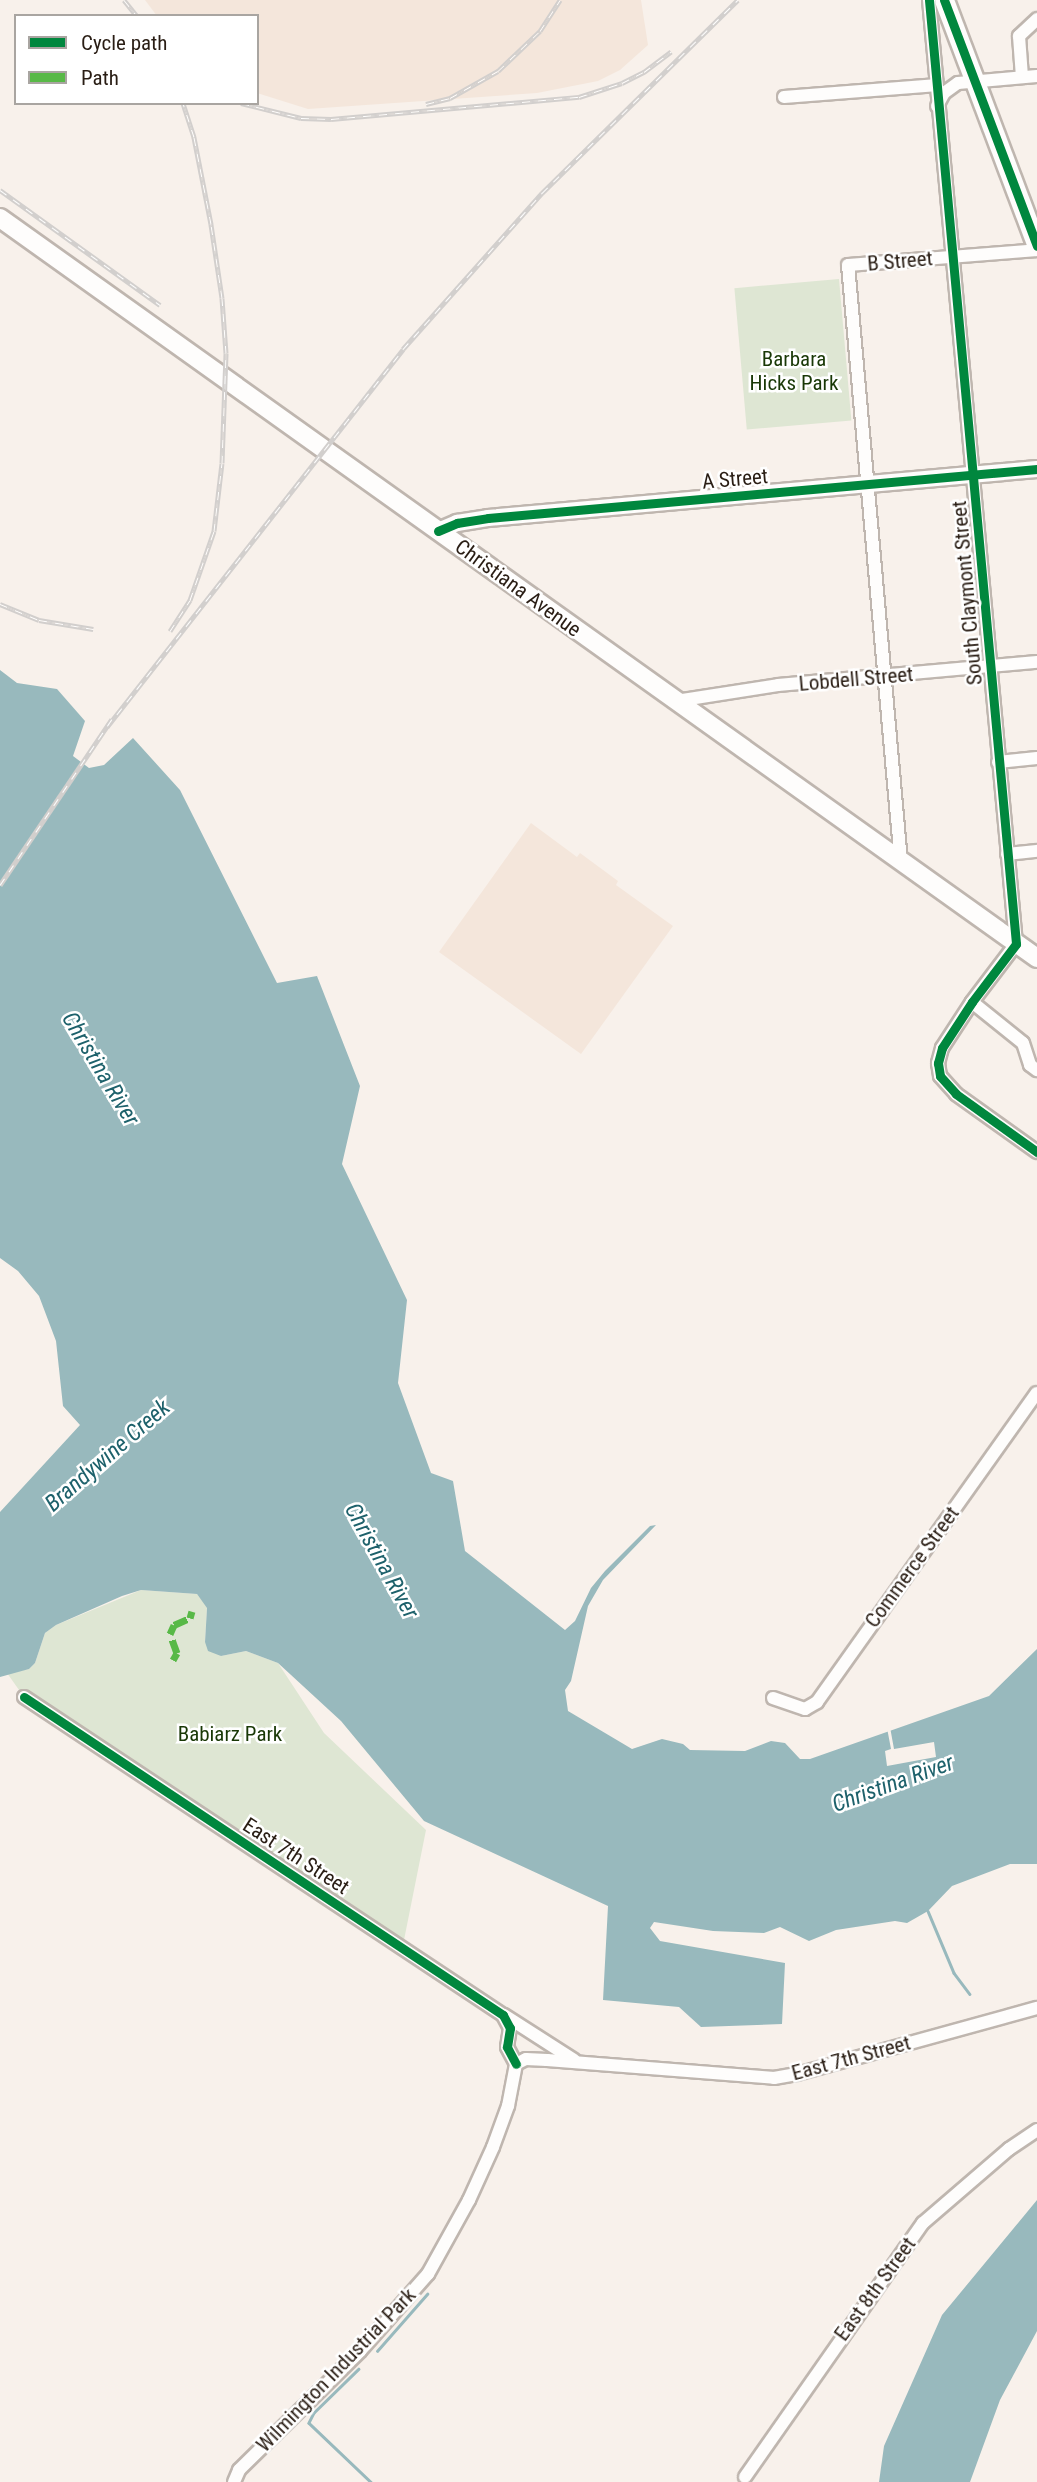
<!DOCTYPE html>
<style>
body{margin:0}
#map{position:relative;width:1037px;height:2482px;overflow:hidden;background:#f8f1eb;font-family:"Roboto Condensed",sans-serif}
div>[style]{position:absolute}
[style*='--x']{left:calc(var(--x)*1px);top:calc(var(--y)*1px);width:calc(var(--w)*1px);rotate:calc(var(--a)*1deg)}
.industrial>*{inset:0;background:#f4e6db}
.green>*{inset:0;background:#dee6d3;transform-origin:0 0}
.water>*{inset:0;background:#98b9bd}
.pier>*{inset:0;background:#f8f1eb}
.stream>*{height:2.5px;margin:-1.25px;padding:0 1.25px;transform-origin:1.25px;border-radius:1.25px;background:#98b9bd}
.roads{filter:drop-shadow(2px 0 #bfb6af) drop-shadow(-2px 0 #bfb6af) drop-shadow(0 2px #bfb6af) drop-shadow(0 -2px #bfb6af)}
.minor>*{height:12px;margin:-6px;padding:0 6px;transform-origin:6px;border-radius:6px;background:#fefdfc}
.tertiary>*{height:16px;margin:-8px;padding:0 8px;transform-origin:8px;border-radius:8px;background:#fefdfc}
.secondary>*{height:18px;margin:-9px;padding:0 9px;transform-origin:9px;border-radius:9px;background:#fefdfc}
.primary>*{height:19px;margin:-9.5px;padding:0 9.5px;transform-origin:9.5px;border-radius:9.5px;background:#fefdfc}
.rail>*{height:5px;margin-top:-2.5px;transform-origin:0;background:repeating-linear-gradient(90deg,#fff 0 8px,#d2cfcd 0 16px);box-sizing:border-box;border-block:2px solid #d2cfcd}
.quiet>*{height:7px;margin-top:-3.5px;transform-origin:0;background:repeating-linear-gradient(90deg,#58b947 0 14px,transparent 0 21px)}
.cycleway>*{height:9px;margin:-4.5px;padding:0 4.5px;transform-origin:4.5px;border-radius:4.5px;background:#00873e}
span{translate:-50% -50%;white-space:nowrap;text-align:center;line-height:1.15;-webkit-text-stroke:5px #fff;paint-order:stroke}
.street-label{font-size:21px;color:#291d14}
.park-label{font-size:21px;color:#193806}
.water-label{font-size:23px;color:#1d616b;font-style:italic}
.legend{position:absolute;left:14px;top:14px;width:245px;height:91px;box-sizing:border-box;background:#fff;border:2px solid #a9a5a1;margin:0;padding:9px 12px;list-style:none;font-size:21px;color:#291d14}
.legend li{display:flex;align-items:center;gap:14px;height:35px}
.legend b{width:35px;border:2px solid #a9a5a1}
</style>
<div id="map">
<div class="industrial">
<i style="clip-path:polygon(145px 0,641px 0,648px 45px,620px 70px,598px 81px,537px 93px,308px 109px,257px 93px,257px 16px,157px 16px)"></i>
<i style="clip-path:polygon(531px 823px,577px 857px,580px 853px,618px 881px,616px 885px,673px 926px,581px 1054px,439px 952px)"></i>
</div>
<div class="green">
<i style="left:839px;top:279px;width:142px;height:105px;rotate:85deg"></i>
<i style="clip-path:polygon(141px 1590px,197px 1594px,207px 1607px,205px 1642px,221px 1656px,246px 1651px,278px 1663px,324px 1733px,426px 1830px,404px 1940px,24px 1697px,7px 1673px,29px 1669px,35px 1663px,45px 1633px,56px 1625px)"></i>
</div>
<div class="water">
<i style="clip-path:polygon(0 670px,17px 683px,57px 689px,85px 721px,73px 756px,89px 768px,104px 765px,133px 738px,180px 790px,277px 983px,317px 976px,360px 1086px,342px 1164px,407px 1300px,398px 1383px,431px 1473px,453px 1481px,465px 1551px,565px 1630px,575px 1621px,591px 1588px,605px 1571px,650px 1526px,656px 1525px,603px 1580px,588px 1606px,571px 1681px,565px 1690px,568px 1711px,632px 1749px,662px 1739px,683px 1744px,690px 1750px,745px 1751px,771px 1741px,785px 1743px,800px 1759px,810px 1759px,989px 1696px,1037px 1649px,1037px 1864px,1010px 1864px,952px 1886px,928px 1911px,907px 1923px,895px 1921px,836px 1930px,809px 1941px,780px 1927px,764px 1933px,713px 1931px,654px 1922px,650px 1928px,660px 1941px,785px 1963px,782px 2024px,701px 2027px,679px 2007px,603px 2000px,608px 1906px,424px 1821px,341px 1721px,278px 1663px,246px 1651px,221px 1656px,208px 1651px,205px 1642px,207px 1608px,197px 1594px,141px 1590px,122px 1596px,56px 1625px,45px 1633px,35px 1663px,29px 1669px,0 1677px,0 1512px,80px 1425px,63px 1406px,56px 1341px,39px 1296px,18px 1271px,0 1258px)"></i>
<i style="clip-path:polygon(1037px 2200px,1037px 2331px,1000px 2400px,970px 2482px,879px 2482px,884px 2446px,942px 2315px)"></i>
</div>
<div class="pier">
<i style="clip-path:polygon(890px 1727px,894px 1749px,934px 1742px,936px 1757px,887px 1766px,885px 1751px,891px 1749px,887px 1728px)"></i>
</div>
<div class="stream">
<i style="--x:928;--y:1911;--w:67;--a:67.2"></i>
<i style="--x:954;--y:1973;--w:26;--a:53"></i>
<i style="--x:377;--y:2351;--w:76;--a:-48.7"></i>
<i style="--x:359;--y:2369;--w:63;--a:135.6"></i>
<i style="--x:314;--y:2413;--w:11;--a:117"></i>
<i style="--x:309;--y:2423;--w:86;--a:43.6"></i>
</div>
<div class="roads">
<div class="minor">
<i style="--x:929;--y:0;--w:948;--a:84.73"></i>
<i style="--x:1016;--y:944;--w:73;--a:127.2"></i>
<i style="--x:972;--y:1002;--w:55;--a:123.1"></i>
<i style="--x:942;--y:1048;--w:16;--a:105"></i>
<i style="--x:938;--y:1063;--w:13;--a:81"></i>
<i style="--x:940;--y:1076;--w:24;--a:48"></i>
<i style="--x:956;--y:1094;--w:100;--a:35.6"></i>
<i style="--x:1022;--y:77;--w:41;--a:-94.2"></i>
<i style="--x:1019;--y:36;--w:25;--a:-43"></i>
<i style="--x:784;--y:97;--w:151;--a:-4.5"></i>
<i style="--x:937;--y:106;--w:15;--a:-62"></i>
<i style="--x:944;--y:93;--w:17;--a:-36"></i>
<i style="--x:958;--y:83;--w:79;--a:-5.1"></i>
<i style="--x:676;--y:701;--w:103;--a:-8.9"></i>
<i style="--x:778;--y:685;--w:260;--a:-5.1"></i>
<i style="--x:998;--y:762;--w:39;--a:-6"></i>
<i style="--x:1007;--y:854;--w:30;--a:-6"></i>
<i style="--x:901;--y:862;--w:599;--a:-95.07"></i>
<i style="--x:848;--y:265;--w:190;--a:-4.5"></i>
<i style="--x:972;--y:1002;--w:65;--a:38.8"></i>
<i style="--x:1023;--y:1043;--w:23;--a:72"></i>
<i style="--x:1030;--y:1065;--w:9;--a:36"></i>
<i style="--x:24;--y:1697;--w:575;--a:33.58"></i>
<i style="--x:503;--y:2015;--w:15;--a:62"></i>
<i style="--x:510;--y:2028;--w:19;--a:99"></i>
<i style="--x:507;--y:2047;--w:19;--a:62"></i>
<i style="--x:773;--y:1698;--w:34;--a:19"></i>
<i style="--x:805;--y:1709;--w:14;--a:-30"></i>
<i style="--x:817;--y:1702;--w:379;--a:-54.6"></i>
<i style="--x:504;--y:2015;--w:83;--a:32.7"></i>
<i style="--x:516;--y:2064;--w:11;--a:-27"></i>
<i style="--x:526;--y:2059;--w:21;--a:3"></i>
<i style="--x:547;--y:2060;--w:228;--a:4.5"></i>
<i style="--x:774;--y:2078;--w:23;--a:-10"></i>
<i style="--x:797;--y:2074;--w:249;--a:-15.4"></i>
<i style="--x:745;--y:2477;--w:310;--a:-55"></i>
<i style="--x:923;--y:2223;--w:113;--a:-40.7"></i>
<i style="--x:1009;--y:2149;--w:34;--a:-34"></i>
<i style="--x:234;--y:2482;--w:13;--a:-67"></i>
<i style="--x:239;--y:2470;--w:170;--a:-44.5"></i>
<i style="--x:360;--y:2351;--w:103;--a:-48.6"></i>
<i style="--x:428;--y:2274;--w:85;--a:-61"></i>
<i style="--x:469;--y:2200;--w:58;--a:-65.6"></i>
<i style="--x:493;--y:2147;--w:44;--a:-69.9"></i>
<i style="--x:508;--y:2106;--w:43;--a:-79.2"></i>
</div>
<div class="tertiary">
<i style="--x:438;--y:531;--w:21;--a:-23"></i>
<i style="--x:457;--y:523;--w:31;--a:-9"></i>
<i style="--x:488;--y:518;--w:551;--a:-5.1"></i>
</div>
<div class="secondary">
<i style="--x:0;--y:218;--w:1274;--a:35.51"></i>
</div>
<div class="primary">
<i style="--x:944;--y:0;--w:263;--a:69.3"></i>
</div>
</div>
<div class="rail">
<i style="--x:124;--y:0;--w:21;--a:51"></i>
<i style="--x:241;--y:103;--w:62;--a:14"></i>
<i style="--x:301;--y:118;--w:30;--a:2"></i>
<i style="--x:331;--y:119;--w:249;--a:-5.1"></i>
<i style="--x:579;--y:97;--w:45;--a:-18"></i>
<i style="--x:622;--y:83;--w:25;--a:-27"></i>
<i style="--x:644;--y:72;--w:34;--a:-37"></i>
<i style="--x:426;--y:104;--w:25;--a:-14"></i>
<i style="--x:450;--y:98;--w:55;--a:-29.4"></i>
<i style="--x:498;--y:71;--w:58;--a:-43.6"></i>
<i style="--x:540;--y:31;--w:37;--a:-57"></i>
<i style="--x:0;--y:190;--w:197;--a:35.7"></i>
<i style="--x:0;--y:604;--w:42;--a:22.3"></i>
<i style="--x:39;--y:620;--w:55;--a:9.5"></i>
<i style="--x:170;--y:631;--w:37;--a:-57"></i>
<i style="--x:190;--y:600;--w:73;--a:-70.8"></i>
<i style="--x:214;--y:531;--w:68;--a:-83.3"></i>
<i style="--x:222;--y:463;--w:110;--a:-87.9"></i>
<i style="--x:226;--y:353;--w:55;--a:-94.2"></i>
<i style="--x:222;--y:298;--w:75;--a:-98.5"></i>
<i style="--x:211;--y:224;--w:89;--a:-101.1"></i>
<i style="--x:194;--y:137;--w:36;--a:-108"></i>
<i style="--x:107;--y:727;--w:480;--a:-51.9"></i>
<i style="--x:403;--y:349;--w:209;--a:-48.3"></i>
<i style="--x:542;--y:193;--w:275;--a:-44.6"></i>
<i style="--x:0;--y:885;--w:200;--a:-56"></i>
</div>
<div class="quiet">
<i style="--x:173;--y:1660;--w:8;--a:-60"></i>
<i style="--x:177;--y:1653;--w:20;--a:-110"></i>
<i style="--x:170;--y:1634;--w:10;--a:-66"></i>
<i style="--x:174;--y:1625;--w:17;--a:-24"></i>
<i style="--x:190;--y:1618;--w:7;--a:-74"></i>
</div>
<div class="cycleway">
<i style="--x:929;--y:0;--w:948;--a:84.73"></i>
<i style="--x:1016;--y:944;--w:73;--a:127.2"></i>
<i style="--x:972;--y:1002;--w:55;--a:123.1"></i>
<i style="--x:942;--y:1048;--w:16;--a:105"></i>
<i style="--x:938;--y:1063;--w:13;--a:81"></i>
<i style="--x:940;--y:1076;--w:24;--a:48"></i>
<i style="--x:956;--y:1094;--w:100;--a:35.6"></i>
<i style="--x:944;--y:0;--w:263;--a:69.3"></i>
<i style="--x:438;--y:531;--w:21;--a:-23"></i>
<i style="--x:457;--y:523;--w:31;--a:-9"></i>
<i style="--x:488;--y:518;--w:551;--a:-5.1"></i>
<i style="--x:24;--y:1697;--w:575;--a:33.58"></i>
<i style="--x:503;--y:2015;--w:15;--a:62"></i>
<i style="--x:510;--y:2028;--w:19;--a:99"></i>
<i style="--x:507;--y:2047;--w:19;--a:62"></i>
</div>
<div class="street-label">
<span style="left:900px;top:261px;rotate:-5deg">B Street</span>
<span style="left:735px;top:479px;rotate:-5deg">A Street</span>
<span style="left:518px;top:588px;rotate:36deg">Christiana Avenue</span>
<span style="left:967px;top:593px;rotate:-95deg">South Claymont Street</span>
<span style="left:856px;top:679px;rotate:-5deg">Lobdell Street</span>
<span style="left:912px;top:1567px;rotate:-54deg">Commerce Street</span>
<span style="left:296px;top:1856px;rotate:33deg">East 7th Street</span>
<span style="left:851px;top:2058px;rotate:-15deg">East 7th Street</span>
<span style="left:875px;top:2289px;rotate:-54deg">East 8th Street</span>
<span style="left:336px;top:2370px;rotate:-46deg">Wilmington Industrial Park</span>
</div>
<div class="park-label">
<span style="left:794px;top:371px">Barbara<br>Hicks Park</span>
<span style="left:230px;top:1734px">Babiarz Park</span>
</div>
<div class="water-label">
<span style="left:100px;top:1069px;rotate:59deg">Christina River</span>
<span style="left:108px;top:1456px;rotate:-41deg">Brandywine Creek</span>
<span style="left:381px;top:1561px;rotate:61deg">Christina River</span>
<span style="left:893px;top:1784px;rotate:-20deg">Christina River</span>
</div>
<ul class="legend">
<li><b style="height:9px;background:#00873e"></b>Cycle path</li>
<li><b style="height:9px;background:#58b947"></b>Path</li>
</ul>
</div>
